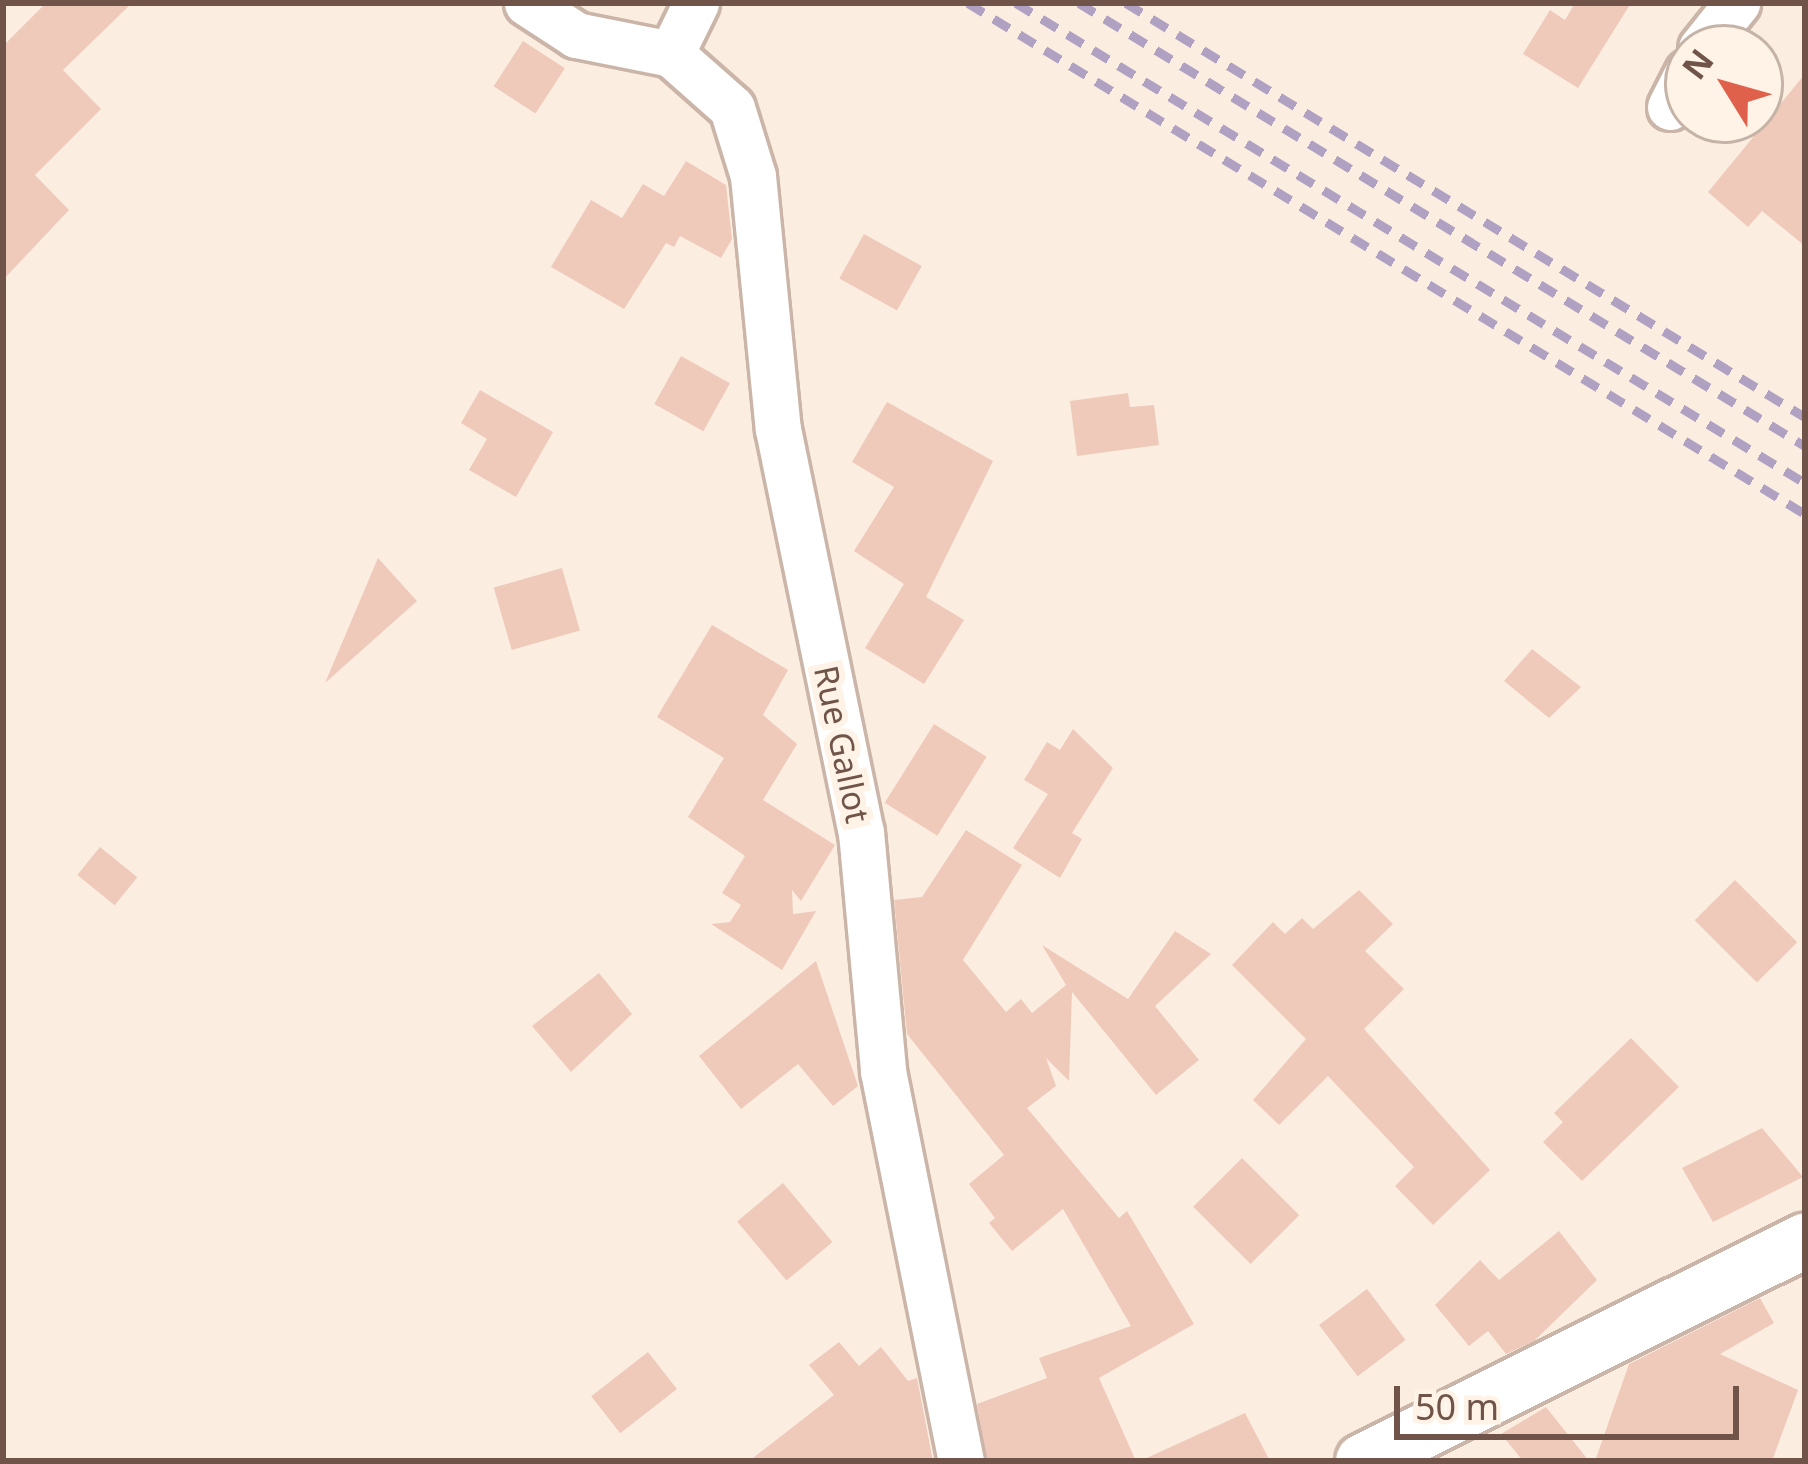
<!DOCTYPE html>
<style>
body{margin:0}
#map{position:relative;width:1808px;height:1464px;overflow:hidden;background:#fbeee1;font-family:"Noto Sans",sans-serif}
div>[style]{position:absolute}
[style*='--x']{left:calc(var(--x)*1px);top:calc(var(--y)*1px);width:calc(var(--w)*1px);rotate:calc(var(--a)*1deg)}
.building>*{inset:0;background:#efcaba;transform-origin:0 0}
.roads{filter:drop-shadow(3px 0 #cab5a8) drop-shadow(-3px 0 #cab5a8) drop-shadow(0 3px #cab5a8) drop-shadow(0 -3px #cab5a8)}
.minor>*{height:45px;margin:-22.5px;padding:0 22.5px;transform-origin:22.5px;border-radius:22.5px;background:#fff}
.tertiary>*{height:54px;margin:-27px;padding:0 27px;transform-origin:27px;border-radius:27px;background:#fff}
.rail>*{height:9px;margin-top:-4.5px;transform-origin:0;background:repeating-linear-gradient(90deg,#b0a1c2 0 18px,transparent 0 30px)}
span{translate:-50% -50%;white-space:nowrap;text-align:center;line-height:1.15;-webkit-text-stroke:12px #fef3e6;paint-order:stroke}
.street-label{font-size:33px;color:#705449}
.frame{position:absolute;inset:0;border:6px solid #705449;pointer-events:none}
.north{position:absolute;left:1664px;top:24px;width:120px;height:120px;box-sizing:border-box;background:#fef3e6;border:3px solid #c5b3a7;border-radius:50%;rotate:307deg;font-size:33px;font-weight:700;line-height:48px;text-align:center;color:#705449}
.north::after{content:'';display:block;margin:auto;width:42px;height:54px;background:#df604b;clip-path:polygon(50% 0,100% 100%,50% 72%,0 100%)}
.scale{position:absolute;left:1394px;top:1386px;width:345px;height:54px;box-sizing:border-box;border:6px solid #705449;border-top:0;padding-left:15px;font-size:36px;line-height:42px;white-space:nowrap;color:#705449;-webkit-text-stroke:9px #fef3e6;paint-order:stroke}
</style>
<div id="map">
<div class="building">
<i style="clip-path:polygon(46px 3px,132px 3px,63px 70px,101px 109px,35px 175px,69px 210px,3px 280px,3px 46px)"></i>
<i style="clip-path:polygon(1575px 3px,1631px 3px,1578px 88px,1523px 54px,1550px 10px,1565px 20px)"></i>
<i style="left:523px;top:41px;width:50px;height:54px;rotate:33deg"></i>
<i style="clip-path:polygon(1805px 74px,1805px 246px,1762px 211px,1748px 227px,1708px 192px)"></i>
<i style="clip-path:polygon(686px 161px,726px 185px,732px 239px,721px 258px,680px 236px,674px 247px,666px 243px,624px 309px,551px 267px,591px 200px,622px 218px,643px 184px,664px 196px)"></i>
<i style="left:864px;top:234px;width:66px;height:51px;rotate:29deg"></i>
<i style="left:681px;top:356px;width:56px;height:55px;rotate:29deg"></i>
<i style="clip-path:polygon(480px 390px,553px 432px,516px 497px,469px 470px,487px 439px,461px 423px)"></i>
<i style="clip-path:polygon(1128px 393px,1130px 407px,1154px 405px,1159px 445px,1077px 456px,1070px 401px)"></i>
<i style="clip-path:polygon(887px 402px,993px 461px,926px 597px,964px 620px,924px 684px,865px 648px,904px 584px,854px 551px,894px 487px,852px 462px)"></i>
<i style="clip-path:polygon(378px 558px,417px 601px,325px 683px)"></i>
<i style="left:562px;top:568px;width:65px;height:71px;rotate:74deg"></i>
<i style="clip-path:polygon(712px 625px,788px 670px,763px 715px,797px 744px,763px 800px,835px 845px,801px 901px,792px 890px,793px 914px,816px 911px,782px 970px,711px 924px,730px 922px,741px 905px,722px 893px,745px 856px,688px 817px,724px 758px,657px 717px)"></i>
<i style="clip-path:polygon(1532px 649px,1581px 687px,1549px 718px,1504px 681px)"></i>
<i style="left:934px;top:724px;width:62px;height:93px;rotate:32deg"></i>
<i style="clip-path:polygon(1073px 729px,1113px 768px,1072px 833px,1082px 839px,1060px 878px,1013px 848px,1048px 794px,1024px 780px,1047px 742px,1060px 750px)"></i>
<i style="clip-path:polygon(966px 830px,1022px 865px,963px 960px,1006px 1012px,1021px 999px,1032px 1013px,1066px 985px,1042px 945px,1128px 999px,1175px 931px,1211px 954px,1155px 1006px,1199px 1060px,1156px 1095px,1072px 992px,1069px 1081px,1046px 1058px,1056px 1086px,1027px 1108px,1119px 1218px,1127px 1211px,1194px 1324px,1099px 1378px,1136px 1461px,987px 1461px,977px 1404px,1047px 1378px,1039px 1358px,1131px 1326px,1063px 1209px,1012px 1251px,989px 1223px,995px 1218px,969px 1184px,1004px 1155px,907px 1034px,894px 900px,922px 897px)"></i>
<i style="left:100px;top:847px;width:48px;height:36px;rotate:39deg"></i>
<i style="left:1735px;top:880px;width:88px;height:57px;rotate:45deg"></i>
<i style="clip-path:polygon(1359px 890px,1393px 924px,1365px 951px,1404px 989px,1364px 1029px,1490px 1170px,1433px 1225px,1395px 1186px,1414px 1167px,1328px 1076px,1279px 1125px,1253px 1100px,1306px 1039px,1232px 965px,1273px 922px,1285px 934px,1302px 918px,1313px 929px)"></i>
<i style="clip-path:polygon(816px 961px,858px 1086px,833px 1106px,798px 1064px,741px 1109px,699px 1056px)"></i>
<i style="clip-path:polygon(599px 973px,632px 1014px,571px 1072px,532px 1026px)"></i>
<i style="clip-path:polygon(1631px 1038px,1679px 1087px,1582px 1181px,1543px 1142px,1563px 1122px,1554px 1113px)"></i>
<i style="clip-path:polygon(1762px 1128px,1803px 1177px,1713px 1222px,1682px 1168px)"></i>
<i style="left:1242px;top:1158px;width:81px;height:69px;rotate:45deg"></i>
<i style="left:783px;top:1183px;width:77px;height:60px;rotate:50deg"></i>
<i style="clip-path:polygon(1559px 1231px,1597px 1280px,1534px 1341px,1506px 1354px,1488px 1331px,1469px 1346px,1435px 1305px,1480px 1260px,1499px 1280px)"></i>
<i style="left:1367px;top:1289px;width:64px;height:60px;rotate:53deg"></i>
<i style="clip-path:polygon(1760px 1298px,1774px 1323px,1720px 1354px,1798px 1390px,1772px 1461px,1595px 1461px,1629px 1364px)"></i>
<i style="clip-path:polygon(839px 1342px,859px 1366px,881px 1347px,908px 1381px,917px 1378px,933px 1461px,749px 1461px,834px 1395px,809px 1365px)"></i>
<i style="left:648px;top:1352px;width:47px;height:72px;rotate:52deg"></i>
<i style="clip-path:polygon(1546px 1407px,1589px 1461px,1523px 1461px,1501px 1434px)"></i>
<i style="clip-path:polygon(1245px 1413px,1270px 1461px,1140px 1461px)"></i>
</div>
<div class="roads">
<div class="minor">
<i style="--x:527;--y:3;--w:59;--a:33.1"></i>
<i style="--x:576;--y:35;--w:97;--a:11.3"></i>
<i style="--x:671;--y:54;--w:81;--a:41.5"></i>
<i style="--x:732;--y:108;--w:71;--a:72.8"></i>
<i style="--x:753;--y:176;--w:254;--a:84.4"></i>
<i style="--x:778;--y:429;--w:411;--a:78.4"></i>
<i style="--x:861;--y:832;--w:240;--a:84.7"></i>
<i style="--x:883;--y:1071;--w:398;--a:78.7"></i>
<i style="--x:1701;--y:48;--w:58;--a:-51.3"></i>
<i style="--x:671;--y:54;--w:57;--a:-63.9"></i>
<i style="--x:1670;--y:107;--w:39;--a:-63"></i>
</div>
<div class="tertiary">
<i style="--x:1363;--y:1461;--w:494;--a:-26.5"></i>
</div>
</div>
<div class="rail">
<i style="--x:968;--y:3;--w:981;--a:31.4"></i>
<i style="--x:1016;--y:3;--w:924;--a:31.31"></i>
<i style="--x:1079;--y:3;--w:850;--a:31.39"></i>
<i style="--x:1126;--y:3;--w:795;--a:31.37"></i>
</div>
<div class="street-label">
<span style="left:842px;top:744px;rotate:78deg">Rue Gallot</span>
</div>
<div class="frame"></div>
<div class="north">N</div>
<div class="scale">50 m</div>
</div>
